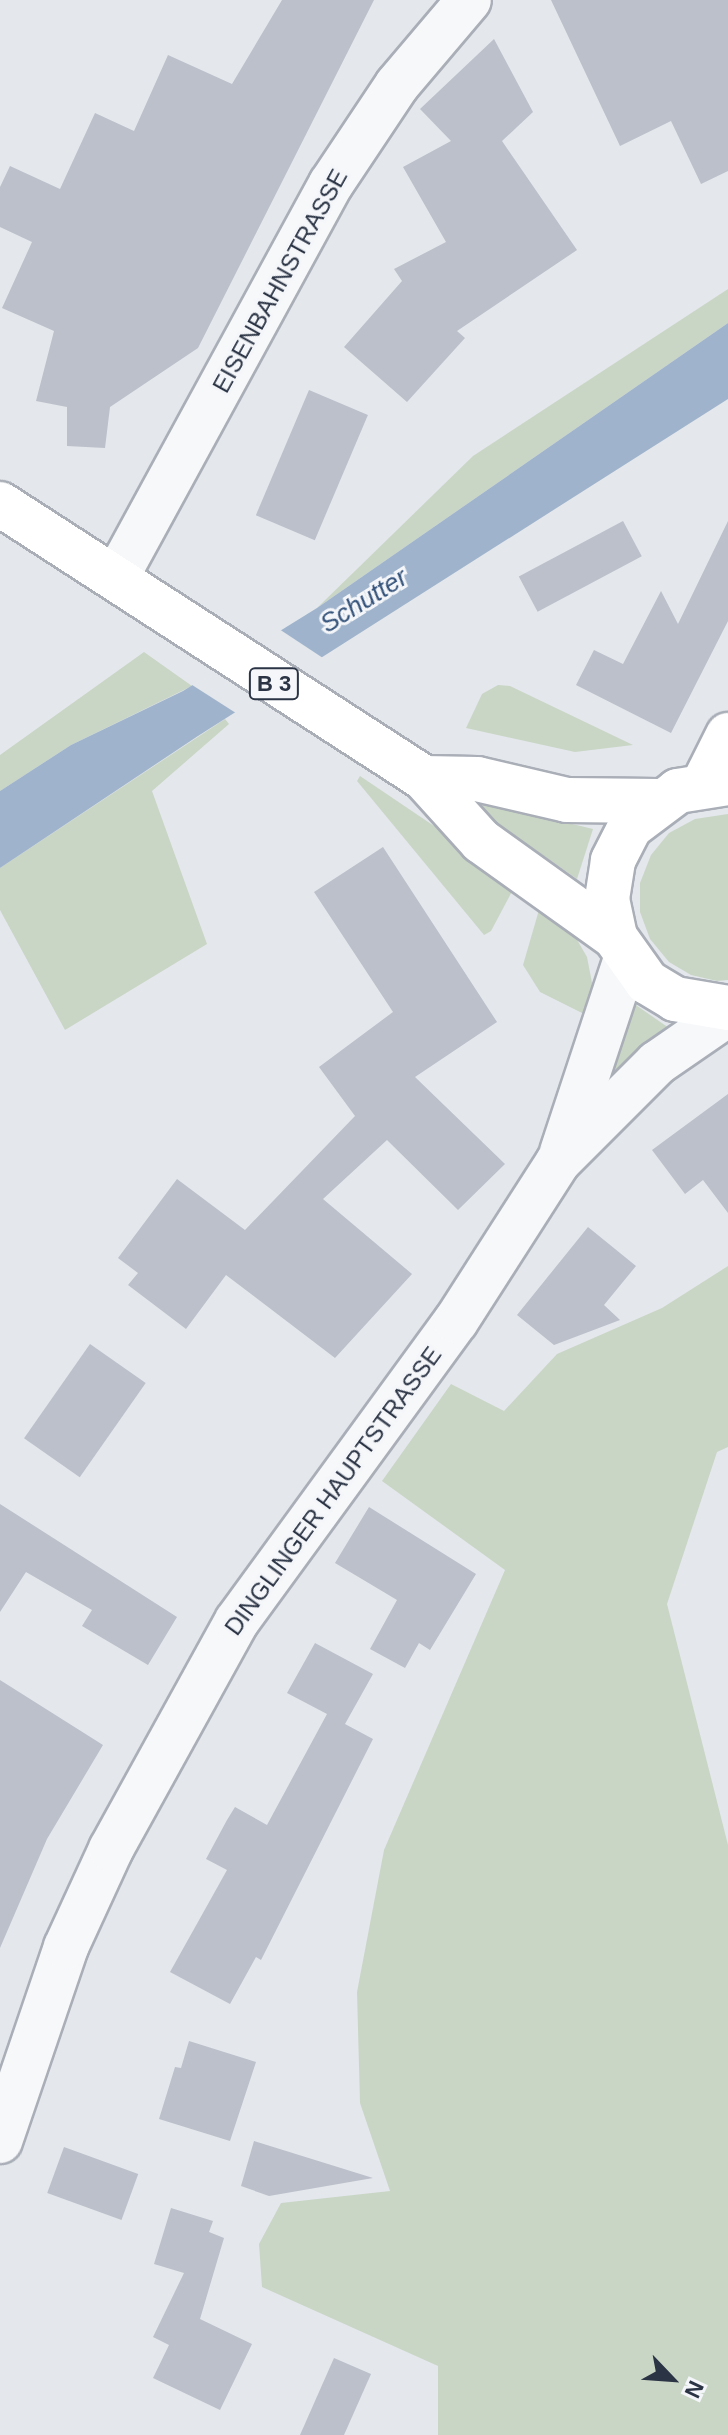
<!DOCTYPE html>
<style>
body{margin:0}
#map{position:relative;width:728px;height:2435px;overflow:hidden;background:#e4e7ec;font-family:Helvetica,sans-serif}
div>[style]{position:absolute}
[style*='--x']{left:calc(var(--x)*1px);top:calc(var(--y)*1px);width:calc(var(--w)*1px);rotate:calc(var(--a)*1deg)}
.green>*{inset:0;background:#c9d6c5}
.water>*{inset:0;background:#9fb4cc}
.pier>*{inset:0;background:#e4e7ec}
.building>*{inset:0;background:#bbc0ca;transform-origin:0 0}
.roads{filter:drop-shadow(2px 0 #a9aeb7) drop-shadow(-2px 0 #a9aeb7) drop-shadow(0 2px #a9aeb7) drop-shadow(0 -2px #a9aeb7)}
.minor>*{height:44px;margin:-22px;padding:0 22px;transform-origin:22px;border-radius:22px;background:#f7f8fa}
.tertiary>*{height:44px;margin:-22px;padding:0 22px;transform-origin:22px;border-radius:22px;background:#f7f8fa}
.secondary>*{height:44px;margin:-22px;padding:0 22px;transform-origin:22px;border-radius:22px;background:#fff}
.primary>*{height:44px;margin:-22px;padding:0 22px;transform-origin:22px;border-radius:22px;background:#fff}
span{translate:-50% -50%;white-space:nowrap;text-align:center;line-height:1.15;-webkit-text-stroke:6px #f4f6f9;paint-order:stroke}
.shield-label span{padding:2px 6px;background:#f4f6f9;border:2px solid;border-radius:6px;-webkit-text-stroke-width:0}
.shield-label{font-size:22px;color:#2b3445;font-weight:700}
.street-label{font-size:24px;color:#2b3445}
.water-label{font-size:26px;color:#34527a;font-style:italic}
.north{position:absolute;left:632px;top:2339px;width:80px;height:80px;-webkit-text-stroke:6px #f4f6f9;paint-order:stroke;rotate:115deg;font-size:22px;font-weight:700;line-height:32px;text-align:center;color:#2b3445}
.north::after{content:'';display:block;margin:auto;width:28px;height:36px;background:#2b3445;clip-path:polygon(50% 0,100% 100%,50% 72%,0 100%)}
</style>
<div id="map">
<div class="green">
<i style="clip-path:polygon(728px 289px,728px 323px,317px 608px,473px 456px)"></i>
<i style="clip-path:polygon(144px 652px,192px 686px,71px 745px,0 791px,0 755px)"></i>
<i style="clip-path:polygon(498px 685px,510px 686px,633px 745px,575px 752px,466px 728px,482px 694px)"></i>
<i style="clip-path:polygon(225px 719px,229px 724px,152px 791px,207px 944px,65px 1030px,0 910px,0 868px)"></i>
<i style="clip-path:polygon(360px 776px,517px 882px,491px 931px,484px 935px,357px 781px)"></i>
<i style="clip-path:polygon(460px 797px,593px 829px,577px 879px)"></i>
<i style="clip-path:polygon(728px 814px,728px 980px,717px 981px,691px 975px,669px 962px,650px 939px,640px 912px,640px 883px,651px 855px,669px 833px,695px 819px)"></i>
<i style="clip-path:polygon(541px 903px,569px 926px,587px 957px,593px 988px,588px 1016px,540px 992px,523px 965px)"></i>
<i style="clip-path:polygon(630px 1001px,669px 1028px,610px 1091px,603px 1087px)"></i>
<i style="clip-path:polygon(728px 1266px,728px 1447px,717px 1452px,667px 1604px,728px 1845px,728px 2435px,438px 2435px,438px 2366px,262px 2287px,259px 2244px,281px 2203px,390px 2191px,360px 2103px,357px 1992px,384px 1850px,505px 1570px,382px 1481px,451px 1384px,504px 1411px,557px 1354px,662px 1308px)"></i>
</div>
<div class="water">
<i style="clip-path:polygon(728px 323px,728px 399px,198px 736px,0 868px,0 791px,71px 745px,183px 691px,317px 608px)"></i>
</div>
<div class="pier">
<i style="clip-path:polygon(276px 627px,326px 660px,239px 715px,189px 683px)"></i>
</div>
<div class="building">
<i style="clip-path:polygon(282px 0,374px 0,198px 348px,110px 407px,105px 448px,67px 446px,67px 407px,36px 401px,54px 331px,2px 308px,32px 242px,0 227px,0 187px,10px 166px,60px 189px,95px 113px,134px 131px,168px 55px,232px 84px)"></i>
<i style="clip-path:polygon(551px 0,728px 0,728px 171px,701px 184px,671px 121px,620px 146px)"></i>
<i style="clip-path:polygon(494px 39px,533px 112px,502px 141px,577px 250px,457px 331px,465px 338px,407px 402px,344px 347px,402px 281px,394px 269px,446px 242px,403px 167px,451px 141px,420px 109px)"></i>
<i style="left:309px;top:390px;width:64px;height:136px;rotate:23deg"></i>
<i style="left:623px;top:521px;width:40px;height:118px;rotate:62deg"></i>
<i style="clip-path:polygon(728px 521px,728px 621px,671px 733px,576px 685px,594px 650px,623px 664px,661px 591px,678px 624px)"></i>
<i style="clip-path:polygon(383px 847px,497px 1022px,415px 1077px,505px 1164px,458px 1210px,387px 1140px,323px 1199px,412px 1274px,335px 1358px,226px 1275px,186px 1329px,128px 1285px,138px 1273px,118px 1258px,177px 1179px,245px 1230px,355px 1116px,319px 1067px,393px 1012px,314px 892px)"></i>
<i style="clip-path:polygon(728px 1094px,728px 1213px,703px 1180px,685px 1194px,652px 1150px)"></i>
<i style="clip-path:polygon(588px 1227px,636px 1266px,604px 1305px,620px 1320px,554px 1345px,517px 1315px)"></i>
<i style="left:90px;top:1344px;width:68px;height:115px;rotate:35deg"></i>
<i style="clip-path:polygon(0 1504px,177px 1617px,148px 1665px,82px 1626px,92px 1610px,26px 1572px,0 1612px)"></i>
<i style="clip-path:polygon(369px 1507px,476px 1574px,430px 1650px,419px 1643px,405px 1668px,370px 1649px,397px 1600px,335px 1563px)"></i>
<i style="clip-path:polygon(315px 1643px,373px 1674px,345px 1724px,373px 1739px,261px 1960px,256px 1957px,230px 2004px,170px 1972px,227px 1870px,206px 1859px,227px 1820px,235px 1807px,267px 1825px,327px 1714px,287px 1693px)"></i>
<i style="clip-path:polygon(0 1680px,103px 1745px,47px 1839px,0 1948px)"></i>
<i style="clip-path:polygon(189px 2041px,256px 2062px,230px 2141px,159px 2119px,175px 2067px,181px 2068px)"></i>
<i style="clip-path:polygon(254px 2141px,373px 2178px,269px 2196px,241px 2186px)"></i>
<i style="left:64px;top:2147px;width:79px;height:49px;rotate:20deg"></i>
<i style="clip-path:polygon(171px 2208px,213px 2221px,209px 2232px,224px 2238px,200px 2319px,252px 2344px,220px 2410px,153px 2378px,169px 2345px,153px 2337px,184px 2273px,154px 2264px)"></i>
<i style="clip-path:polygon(334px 2358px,371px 2374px,344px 2435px,300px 2435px)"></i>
</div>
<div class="roads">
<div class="minor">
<i style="--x:116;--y:578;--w:449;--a:-61.4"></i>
<i style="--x:331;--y:184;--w:119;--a:-56.3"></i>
<i style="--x:397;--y:85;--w:111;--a:-49.7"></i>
</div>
<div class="tertiary">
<i style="--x:562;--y:1152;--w:204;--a:-71.7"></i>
<i style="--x:0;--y:2141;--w:205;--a:-71.2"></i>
<i style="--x:66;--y:1947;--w:108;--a:-65.3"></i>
<i style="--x:111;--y:1849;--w:260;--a:-61.1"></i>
<i style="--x:237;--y:1621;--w:371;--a:-53.9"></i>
<i style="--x:456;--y:1321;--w:189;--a:-57.3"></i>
<i style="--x:558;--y:1162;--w:140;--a:-45"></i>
<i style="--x:657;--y:1063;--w:86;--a:-34.6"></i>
</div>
<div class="secondary">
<i style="--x:703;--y:785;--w:56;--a:-63.4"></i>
</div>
<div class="primary">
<i style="--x:0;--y:504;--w:505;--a:32.87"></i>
<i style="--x:424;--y:778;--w:85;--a:47.9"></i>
<i style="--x:481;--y:841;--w:165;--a:35.6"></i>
<i style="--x:424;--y:778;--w:53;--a:1.1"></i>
<i style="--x:477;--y:779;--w:92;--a:13.1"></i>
<i style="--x:567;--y:800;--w:91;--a:0.6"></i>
<i style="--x:728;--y:783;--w:51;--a:170.9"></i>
<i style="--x:678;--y:791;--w:60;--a:143.1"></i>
<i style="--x:630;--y:827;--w:38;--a:117"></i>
<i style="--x:613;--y:861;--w:38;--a:99"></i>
<i style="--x:607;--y:899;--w:39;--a:78"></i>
<i style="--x:615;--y:937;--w:55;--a:54.6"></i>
<i style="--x:647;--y:982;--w:33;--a:31"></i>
<i style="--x:675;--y:999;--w:54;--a:9.6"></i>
</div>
</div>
<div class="shield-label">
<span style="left:274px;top:684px">B 3</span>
</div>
<div class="street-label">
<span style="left:280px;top:281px;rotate:-61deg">EISENBAHNSTRASSE</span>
<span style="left:333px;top:1491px;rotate:-54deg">DINGLINGER HAUPTSTRASSE</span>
</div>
<div class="water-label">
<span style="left:364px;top:601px;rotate:-32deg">Schutter</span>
</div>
<div class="north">N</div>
</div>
